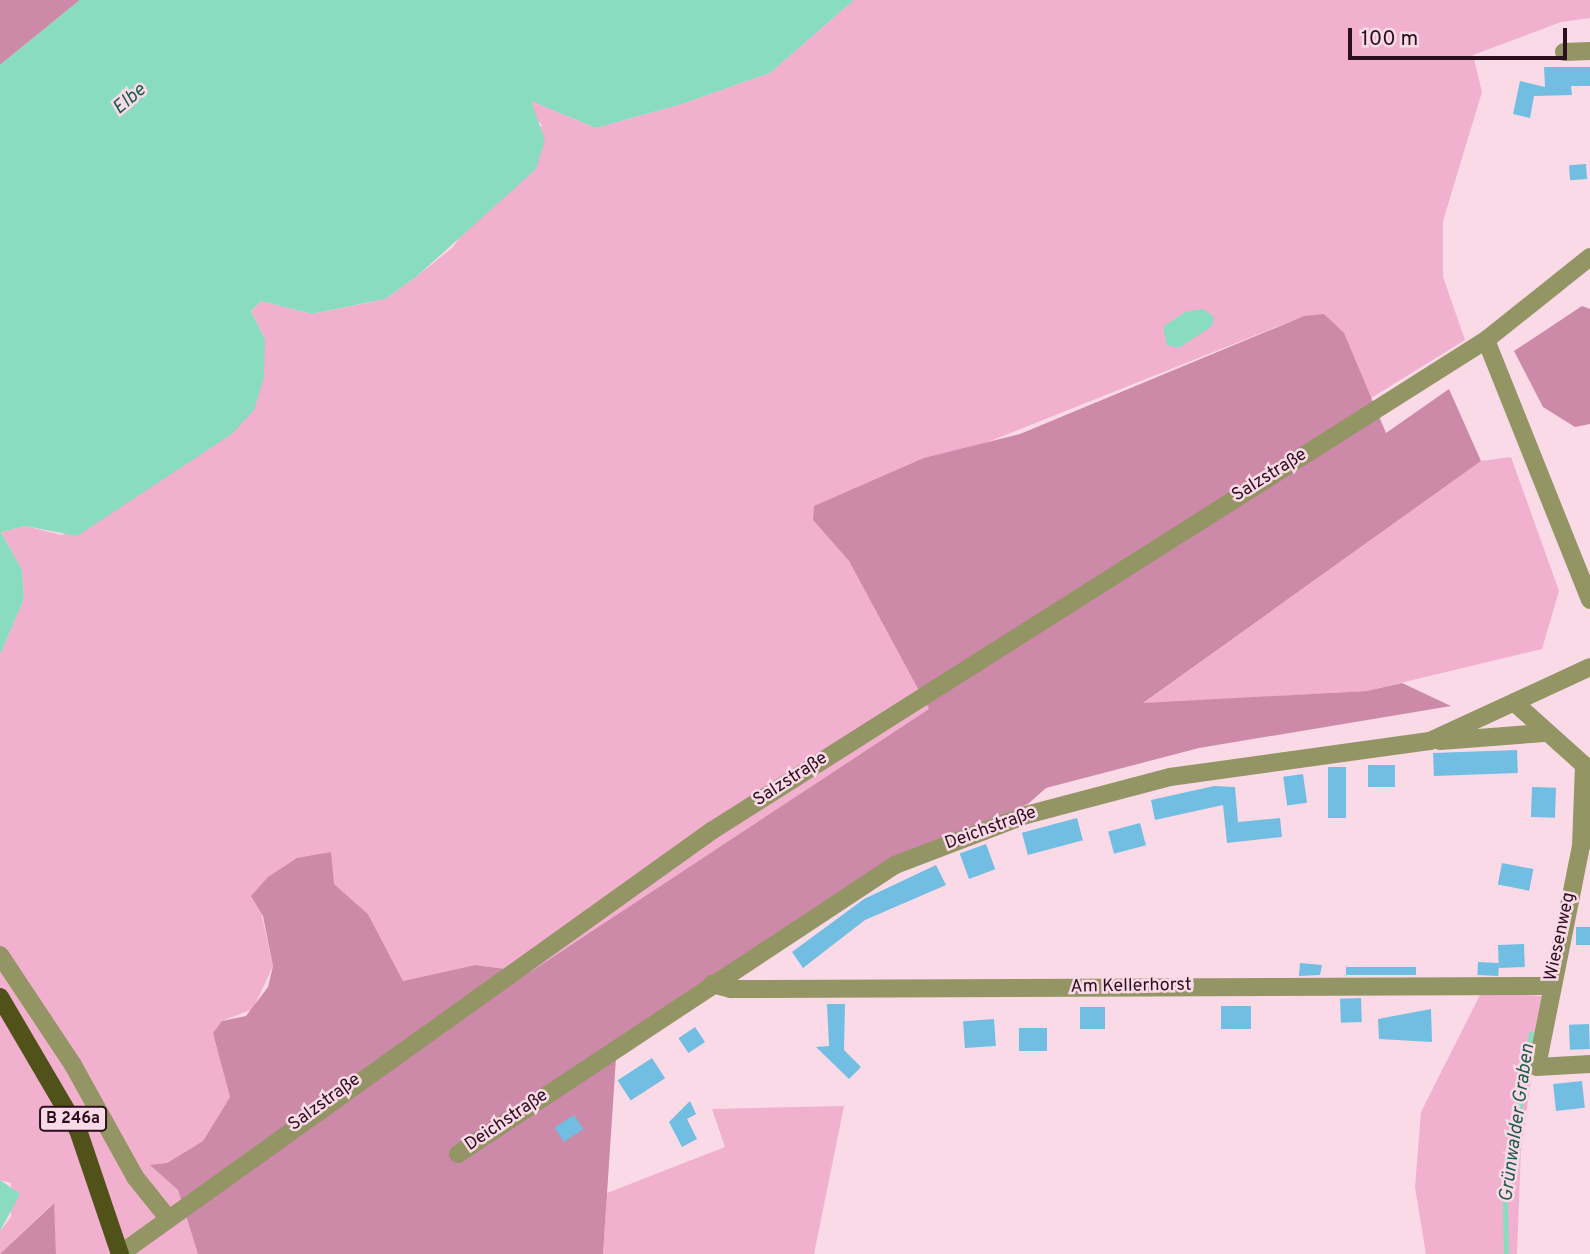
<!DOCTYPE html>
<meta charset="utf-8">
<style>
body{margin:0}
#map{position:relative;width:1590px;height:1254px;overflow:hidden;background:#fbdae8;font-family:Overpass,sans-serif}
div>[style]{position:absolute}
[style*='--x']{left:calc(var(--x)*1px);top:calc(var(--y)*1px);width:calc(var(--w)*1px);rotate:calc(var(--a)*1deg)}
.green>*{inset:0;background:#f1b0ce}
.forest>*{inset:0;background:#cc89a8}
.water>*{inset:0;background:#89dcbf}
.stream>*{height:4.5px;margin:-2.25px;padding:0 2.25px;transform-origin:2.25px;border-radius:2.25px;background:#89dcbf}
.building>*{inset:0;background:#71bee2;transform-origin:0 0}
.minor>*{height:18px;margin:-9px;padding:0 9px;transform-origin:9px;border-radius:9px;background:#949564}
.major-bridge>*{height:18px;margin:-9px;padding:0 9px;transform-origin:9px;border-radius:9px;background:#515219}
span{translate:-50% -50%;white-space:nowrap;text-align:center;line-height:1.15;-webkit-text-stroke:5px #fbdae8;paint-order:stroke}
.shield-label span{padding:2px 5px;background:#fbdae8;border:2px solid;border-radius:5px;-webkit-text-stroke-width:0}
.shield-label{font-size:16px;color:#2c0f1e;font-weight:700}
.street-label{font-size:18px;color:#2c0f1e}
.water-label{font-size:19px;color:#1a5c49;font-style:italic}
.scale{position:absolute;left:1348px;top:28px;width:219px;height:32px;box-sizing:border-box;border:4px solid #2c0f1e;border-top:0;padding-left:9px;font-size:21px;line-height:24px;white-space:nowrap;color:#2c0f1e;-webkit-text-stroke:5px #fbdae8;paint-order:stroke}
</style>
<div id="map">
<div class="green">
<i style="clip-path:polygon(854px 0,1590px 0,1590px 18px,1561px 22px,1473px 55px,1482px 92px,1443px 221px,1443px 277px,1465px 340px,1368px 400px,1350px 349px,1304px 316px,975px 447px,813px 520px,849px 561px,930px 709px,530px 972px,475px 965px,403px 981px,368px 914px,334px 884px,259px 902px,273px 966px,253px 1009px,222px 1021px,217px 1046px,230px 1097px,203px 1141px,167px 1163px,151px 1165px,178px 1190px,198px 1254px,56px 1254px,53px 1203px,0 1254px,0 1231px,11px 1217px,11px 1183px,0 1180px,0 655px,24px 599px,22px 570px,1px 532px,25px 526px,62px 535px,232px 434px,265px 339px,251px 311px,261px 301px,312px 314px,362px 304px,385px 299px,416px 277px,452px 248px,542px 125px,531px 113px,531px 101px,596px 128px,682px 104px,770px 73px)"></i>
<i style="clip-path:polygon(1511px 457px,1559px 591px,1542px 649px,1367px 691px,1142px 704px,1481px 461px)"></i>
<i style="clip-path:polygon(1481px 993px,1543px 996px,1521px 1150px,1517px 1254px,1426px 1254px,1415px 1187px,1421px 1112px)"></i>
<i style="clip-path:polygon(844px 1106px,814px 1254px,603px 1254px,607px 1193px,725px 1147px,712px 1109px)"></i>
</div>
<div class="forest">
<i style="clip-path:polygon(0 0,80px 0,0 65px)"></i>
<i style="clip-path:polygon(1582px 306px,1590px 309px,1590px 424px,1575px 427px,1543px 407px,1514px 351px)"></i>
<i style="clip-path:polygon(1324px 314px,1344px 333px,1386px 433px,1449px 389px,1481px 461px,1143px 703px,1367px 691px,1402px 683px,1451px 706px,1199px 748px,1046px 788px,1028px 804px,898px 860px,617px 1043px,603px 1254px,198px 1254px,178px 1190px,150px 1165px,167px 1163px,203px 1141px,230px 1097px,213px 1033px,222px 1021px,246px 1016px,268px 987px,273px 966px,263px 916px,251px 896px,268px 877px,297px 858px,331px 852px,334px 884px,368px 914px,403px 981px,475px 965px,530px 972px,929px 709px,849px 561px,813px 520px,814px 506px,924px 458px,1020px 434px,1304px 316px)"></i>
<i style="clip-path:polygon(54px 1203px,56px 1254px,0 1254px)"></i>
</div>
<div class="water">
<i style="clip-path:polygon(80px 0,854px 0,770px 73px,682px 104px,596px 128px,531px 101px,545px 140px,536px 169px,416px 277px,385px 299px,312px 314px,261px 301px,251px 311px,265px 339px,264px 378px,254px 410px,232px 434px,77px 536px,25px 526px,1px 532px,22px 570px,24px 599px,0 655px,0 65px)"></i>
<i style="clip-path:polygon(1203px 309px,1214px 317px,1212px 326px,1179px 348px,1167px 345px,1163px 327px,1185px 312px)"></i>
<i style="clip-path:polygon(0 1180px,20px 1194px,0 1231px)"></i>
</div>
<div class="stream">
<i style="--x:1506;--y:1254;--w:52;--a:-91.1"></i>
<i style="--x:1505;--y:1202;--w:170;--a:-81.2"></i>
</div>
<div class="building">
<i style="clip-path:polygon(1544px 67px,1590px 67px,1590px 86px,1571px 86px,1572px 95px,1534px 96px,1530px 118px,1513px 114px,1520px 81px,1545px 87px)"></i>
<i style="left:1586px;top:164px;width:15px;height:17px;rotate:86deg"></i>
<i style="left:1517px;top:750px;width:23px;height:84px;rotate:88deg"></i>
<i style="left:1368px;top:765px;width:27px;height:22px"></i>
<i style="left:1328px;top:767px;width:18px;height:51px"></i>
<i style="left:1303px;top:774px;width:29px;height:20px;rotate:82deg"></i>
<i style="clip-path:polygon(1214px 786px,1235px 787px,1238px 822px,1280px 818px,1282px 837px,1227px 843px,1223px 805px,1155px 820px,1151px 800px)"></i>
<i style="left:1532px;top:787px;width:24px;height:30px;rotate:2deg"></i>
<i style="left:1077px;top:818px;width:23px;height:57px;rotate:75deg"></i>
<i style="left:1140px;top:823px;width:23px;height:33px;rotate:75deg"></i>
<i style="left:986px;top:844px;width:27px;height:28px;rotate:70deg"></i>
<i style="left:1502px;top:863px;width:32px;height:22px;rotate:11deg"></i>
<i style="clip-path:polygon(936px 865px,946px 885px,865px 920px,803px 968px,792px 952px,864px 899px)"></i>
<i style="left:1590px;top:927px;width:18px;height:14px;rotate:90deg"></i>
<i style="left:1524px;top:944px;width:23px;height:26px;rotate:88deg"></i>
<i style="left:1478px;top:962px;width:21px;height:13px;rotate:3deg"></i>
<i style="clip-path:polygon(1300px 963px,1322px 965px,1320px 975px,1299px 976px)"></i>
<i style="left:1346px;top:967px;width:70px;height:8px"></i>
<i style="left:1361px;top:998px;width:24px;height:21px;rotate:88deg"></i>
<i style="clip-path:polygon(827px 1004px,845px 1004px,844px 1050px,861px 1067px,849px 1079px,816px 1047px,829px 1046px)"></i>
<i style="left:1221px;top:1006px;width:30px;height:23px"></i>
<i style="left:1105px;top:1007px;width:22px;height:25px;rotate:90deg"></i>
<i style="clip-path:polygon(1431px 1009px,1432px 1042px,1379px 1039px,1378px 1019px)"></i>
<i style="left:994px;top:1019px;width:27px;height:31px;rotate:86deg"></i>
<i style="left:1589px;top:1024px;width:25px;height:20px;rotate:88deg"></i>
<i style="left:695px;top:1027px;width:18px;height:20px;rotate:56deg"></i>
<i style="left:1019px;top:1028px;width:28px;height:23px"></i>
<i style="left:652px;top:1058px;width:24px;height:41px;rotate:57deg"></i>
<i style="left:1582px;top:1081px;width:27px;height:29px;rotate:84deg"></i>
<i style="clip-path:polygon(690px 1101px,696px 1114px,687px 1119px,697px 1139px,682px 1147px,669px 1122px)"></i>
<i style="left:574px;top:1115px;width:17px;height:23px;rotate:57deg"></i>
</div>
<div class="minor">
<i style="--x:1564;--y:52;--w:26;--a:-2"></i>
<i style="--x:1486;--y:340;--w:280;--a:68.2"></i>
<i style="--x:1516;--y:704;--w:91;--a:41.9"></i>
<i style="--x:1584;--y:765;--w:81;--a:92.1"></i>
<i style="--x:1581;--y:846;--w:225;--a:101.3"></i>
<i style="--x:1537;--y:1067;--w:53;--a:-3.2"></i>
<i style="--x:1440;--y:741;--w:104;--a:-4.4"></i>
<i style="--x:0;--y:955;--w:132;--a:56.4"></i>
<i style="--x:73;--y:1065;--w:128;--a:61"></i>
<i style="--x:135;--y:1177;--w:53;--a:51.2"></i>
<i style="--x:712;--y:984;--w:20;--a:15"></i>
<i style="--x:731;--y:989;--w:820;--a:-0.21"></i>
<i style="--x:458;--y:1154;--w:524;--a:-33.48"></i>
<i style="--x:895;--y:865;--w:140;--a:-20.9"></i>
<i style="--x:1026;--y:815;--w:149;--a:-14.8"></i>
<i style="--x:1170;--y:777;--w:262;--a:-7.9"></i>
<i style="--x:1430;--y:741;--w:176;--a:-24.8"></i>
<i style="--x:120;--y:1254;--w:729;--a:-35.57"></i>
<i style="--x:713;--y:830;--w:915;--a:-32.37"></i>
<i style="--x:1486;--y:340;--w:133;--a:-38.6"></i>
</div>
<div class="major-bridge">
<i style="--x:0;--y:997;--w:154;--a:59.6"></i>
<i style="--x:78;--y:1130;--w:131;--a:71.3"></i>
</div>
<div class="shield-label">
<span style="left:73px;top:1119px">B 246a</span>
</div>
<div class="street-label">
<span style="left:1270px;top:476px;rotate:-32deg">Salzstraße</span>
<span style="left:791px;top:780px;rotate:-33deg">Salzstraße</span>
<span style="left:991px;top:829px;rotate:-20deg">Deichstraße</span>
<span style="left:1561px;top:937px;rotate:-78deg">Wiesenweg</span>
<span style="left:1131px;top:987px;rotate:-1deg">Am Kellerhorst</span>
<span style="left:325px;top:1103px;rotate:-36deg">Salzstraße</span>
<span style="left:507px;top:1121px;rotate:-34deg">Deichstraße</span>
</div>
<div class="water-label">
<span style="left:130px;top:100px;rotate:-40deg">Elbe</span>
<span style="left:1518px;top:1123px;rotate:-82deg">Grünwalder Graben</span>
</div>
<div class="scale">100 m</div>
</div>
